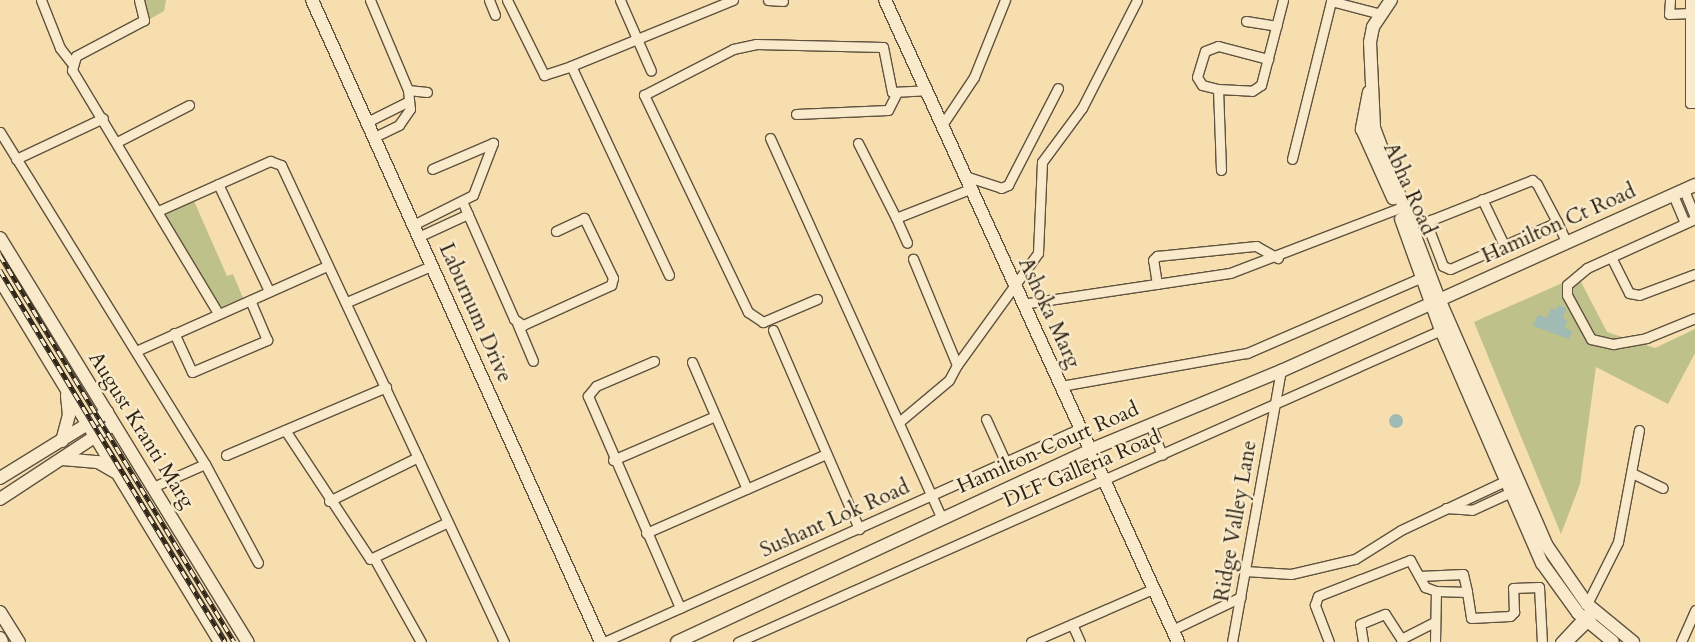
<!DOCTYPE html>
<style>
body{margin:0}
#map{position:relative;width:1695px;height:642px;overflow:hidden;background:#f6deaf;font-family:Cardo,serif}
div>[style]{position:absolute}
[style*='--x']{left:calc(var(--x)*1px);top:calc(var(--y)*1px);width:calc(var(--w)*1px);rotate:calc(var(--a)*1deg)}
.green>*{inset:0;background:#bec18a}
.water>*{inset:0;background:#a0bab4}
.round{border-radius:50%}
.roads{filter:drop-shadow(1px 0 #5f523e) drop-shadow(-1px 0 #5f523e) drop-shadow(0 1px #5f523e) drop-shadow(0 -1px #5f523e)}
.street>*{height:9px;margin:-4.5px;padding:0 4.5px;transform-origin:4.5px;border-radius:4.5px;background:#f9eacb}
.secondary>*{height:12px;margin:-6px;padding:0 6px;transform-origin:6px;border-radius:6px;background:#f9eacb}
.rail>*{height:4.5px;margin-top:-2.25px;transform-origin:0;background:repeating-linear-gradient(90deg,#f9eacb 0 8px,#2d2418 0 16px);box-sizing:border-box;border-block:1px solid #2d2418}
span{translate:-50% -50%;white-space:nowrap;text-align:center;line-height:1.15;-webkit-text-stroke:5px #f9eacb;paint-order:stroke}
.street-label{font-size:21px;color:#2d2418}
</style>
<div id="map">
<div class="green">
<i style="clip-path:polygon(143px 0,166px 0,164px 11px,150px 19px)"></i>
<i style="clip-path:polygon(194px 201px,227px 276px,233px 274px,243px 298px,219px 308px,164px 214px)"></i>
<i style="clip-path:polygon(1578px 276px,1607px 332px,1655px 348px,1695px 329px,1695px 353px,1668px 404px,1596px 367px,1580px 484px,1561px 534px,1474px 322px)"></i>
</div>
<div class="water">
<i style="clip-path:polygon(1558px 305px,1566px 308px,1563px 318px,1567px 320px,1565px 328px,1572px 331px,1569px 339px,1533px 326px,1538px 315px,1547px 318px,1551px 308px,1556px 310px)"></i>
<i class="round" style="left:1389px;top:414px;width:14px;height:14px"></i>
</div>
<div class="roads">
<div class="street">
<i style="--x:41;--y:0;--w:52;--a:68.4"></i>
<i style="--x:60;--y:48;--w:18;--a:52"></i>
<i style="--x:139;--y:0;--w:21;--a:76"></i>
<i style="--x:144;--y:20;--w:77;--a:152.1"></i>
<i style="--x:76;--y:56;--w:15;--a:106"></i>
<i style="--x:72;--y:70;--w:283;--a:59"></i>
<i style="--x:370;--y:0;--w:98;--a:67.1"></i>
<i style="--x:408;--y:90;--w:19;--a:84"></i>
<i style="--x:410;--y:109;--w:19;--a:125"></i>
<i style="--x:399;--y:125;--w:28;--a:154"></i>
<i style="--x:489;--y:0;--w:16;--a:68"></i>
<i style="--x:507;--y:0;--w:84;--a:63.7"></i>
<i style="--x:544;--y:75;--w:28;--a:-18"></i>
<i style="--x:620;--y:0;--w:77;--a:66.4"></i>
<i style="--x:768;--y:0;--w:15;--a:4"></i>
<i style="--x:1670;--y:0;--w:14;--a:94"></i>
<i style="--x:1669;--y:14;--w:21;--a:-3"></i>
<i style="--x:1690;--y:0;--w:103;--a:90"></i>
<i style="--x:1690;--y:103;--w:5;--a:0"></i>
<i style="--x:1246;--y:21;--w:31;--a:9"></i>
<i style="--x:1218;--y:89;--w:34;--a:3"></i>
<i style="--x:1252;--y:91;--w:11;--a:-34"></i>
<i style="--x:1261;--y:85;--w:88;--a:-75.5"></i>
<i style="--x:408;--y:90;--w:19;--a:6"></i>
<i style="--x:796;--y:114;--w:92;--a:-2.5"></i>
<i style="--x:888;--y:110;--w:18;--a:-63"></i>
<i style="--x:367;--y:122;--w:47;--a:-26.6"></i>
<i style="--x:942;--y:125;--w:58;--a:-56.3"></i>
<i style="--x:974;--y:77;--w:83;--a:-68.1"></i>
<i style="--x:0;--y:132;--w:390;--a:58.3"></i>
<i style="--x:205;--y:464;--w:112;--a:61.8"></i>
<i style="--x:770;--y:138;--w:418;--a:65.7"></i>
<i style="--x:117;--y:142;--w:81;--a:-27.2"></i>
<i style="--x:858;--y:143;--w:84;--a:63.1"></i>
<i style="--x:896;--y:218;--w:79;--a:-21.4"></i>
<i style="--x:16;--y:159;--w:96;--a:-25.2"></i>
<i style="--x:1292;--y:159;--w:163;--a:-76.1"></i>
<i style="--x:1331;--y:1;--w:52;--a:14.6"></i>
<i style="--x:1221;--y:170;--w:81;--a:-92.1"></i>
<i style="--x:1218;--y:89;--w:16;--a:-166"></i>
<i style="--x:1202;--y:85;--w:9;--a:-122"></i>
<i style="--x:1197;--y:77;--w:27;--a:-73"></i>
<i style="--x:1205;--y:51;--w:14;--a:-21"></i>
<i style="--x:1218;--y:46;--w:52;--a:14.6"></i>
<i style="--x:965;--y:176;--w:38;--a:18"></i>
<i style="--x:1001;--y:188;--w:8;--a:-23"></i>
<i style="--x:1008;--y:185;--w:109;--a:-62.7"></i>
<i style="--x:218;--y:184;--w:119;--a:64.5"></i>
<i style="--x:1684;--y:190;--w:29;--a:68"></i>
<i style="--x:1673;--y:195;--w:30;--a:67"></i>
<i style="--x:1482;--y:199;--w:51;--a:64.4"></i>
<i style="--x:462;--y:201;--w:129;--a:66.2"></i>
<i style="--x:514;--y:319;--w:11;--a:34"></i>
<i style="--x:523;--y:325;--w:97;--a:-24.4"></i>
<i style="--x:611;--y:285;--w:7;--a:-74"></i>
<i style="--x:613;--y:278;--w:67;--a:-115.8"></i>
<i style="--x:584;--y:218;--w:31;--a:155"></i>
<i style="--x:158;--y:211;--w:123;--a:-24.1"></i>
<i style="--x:270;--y:161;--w:12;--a:20"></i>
<i style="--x:281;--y:165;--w:527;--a:64.94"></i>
<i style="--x:896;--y:218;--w:27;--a:66"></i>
<i style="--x:1695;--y:219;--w:119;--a:155.6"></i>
<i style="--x:1587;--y:268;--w:26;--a:140"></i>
<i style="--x:1567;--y:285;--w:10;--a:90"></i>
<i style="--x:1567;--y:295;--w:50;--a:61.4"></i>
<i style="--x:1591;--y:339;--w:23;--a:13"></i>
<i style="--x:1613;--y:344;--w:34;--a:-10"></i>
<i style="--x:1646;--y:338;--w:53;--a:-22.2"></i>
<i style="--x:1557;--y:222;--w:117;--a:156.3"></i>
<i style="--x:1450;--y:269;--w:8;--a:-157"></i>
<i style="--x:1443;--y:266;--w:42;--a:-111"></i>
<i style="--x:1428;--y:227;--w:8;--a:-67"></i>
<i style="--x:1431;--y:220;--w:109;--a:-21.6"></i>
<i style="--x:1532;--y:180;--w:6;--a:39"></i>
<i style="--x:1537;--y:184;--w:43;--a:62.2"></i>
<i style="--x:1557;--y:222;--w:23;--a:65"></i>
<i style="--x:413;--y:225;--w:67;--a:-26.6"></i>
<i style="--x:473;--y:195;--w:56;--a:-69"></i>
<i style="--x:493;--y:143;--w:66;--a:156.9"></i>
<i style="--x:418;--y:237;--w:55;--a:-24.7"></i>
<i style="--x:1611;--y:257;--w:40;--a:63.4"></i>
<i style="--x:1629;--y:293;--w:10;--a:11"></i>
<i style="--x:1639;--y:295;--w:60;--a:-20.6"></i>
<i style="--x:669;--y:275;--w:231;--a:-115.1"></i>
<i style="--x:571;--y:66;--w:175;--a:-22.2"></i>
<i style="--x:1157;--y:284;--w:24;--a:-99"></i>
<i style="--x:1153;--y:260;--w:6;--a:-45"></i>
<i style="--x:1157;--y:256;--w:100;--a:-5.8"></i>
<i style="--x:1256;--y:246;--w:25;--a:29"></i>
<i style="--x:817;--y:299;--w:59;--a:156.9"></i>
<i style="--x:763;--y:322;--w:18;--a:-146"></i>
<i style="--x:748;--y:312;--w:241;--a:-115.6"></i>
<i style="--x:644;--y:95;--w:100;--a:-27.3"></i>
<i style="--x:733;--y:49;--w:24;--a:-12"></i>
<i style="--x:756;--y:44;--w:127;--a:1.4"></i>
<i style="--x:883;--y:47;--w:46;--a:78.7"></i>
<i style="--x:892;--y:92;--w:34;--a:-3"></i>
<i style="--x:347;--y:302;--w:91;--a:-23.2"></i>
<i style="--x:1022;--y:304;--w:210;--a:-8.5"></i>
<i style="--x:1230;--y:273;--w:179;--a:-21"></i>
<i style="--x:517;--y:323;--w:41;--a:67.2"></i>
<i style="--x:773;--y:330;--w:217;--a:66.6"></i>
<i style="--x:174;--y:333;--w:43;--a:65.2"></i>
<i style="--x:192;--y:372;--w:82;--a:-23.1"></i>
<i style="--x:267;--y:340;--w:43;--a:-113"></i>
<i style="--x:136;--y:351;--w:209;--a:-24"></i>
<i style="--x:654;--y:361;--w:63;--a:156.7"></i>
<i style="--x:596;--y:386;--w:13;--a:129"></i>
<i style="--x:588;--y:396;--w:231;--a:66.5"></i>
<i style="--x:692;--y:362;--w:138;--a:66.6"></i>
<i style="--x:957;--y:365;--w:138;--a:-54.1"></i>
<i style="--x:1038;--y:253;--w:91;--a:-87.5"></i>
<i style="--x:1042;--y:162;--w:67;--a:-53.5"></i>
<i style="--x:1082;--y:108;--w:121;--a:-63"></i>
<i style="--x:1061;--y:386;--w:189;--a:-10.1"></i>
<i style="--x:1247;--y:353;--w:192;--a:-23.4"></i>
<i style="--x:986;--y:419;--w:48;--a:65.6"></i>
<i style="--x:899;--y:422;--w:65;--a:-40"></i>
<i style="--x:949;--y:380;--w:17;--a:-62"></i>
<i style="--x:957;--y:365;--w:115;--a:-112.5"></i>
<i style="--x:1150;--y:424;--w:33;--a:69"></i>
<i style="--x:285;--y:430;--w:154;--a:56.6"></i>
<i style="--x:370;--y:559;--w:86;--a:-25.4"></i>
<i style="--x:226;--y:455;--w:174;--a:-23"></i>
<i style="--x:613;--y:460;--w:111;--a:-23.3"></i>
<i style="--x:1632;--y:473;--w:34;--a:26"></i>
<i style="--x:153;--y:487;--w:57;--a:-23.9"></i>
<i style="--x:329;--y:501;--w:99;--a:-26.3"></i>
<i style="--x:1446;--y:508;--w:26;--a:4"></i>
<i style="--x:1472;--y:510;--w:41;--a:-24.7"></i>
<i style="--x:646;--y:533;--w:197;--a:-23.7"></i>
<i style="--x:374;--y:558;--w:96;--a:60.8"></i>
<i style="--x:1245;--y:571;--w:46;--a:3.7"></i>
<i style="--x:1291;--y:574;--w:66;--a:-13.2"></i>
<i style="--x:1355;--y:559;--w:54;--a:-32.2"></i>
<i style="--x:1401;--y:530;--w:113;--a:-25.2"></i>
<i style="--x:1419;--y:576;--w:44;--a:-2.6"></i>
<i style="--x:1463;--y:574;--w:18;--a:77"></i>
<i style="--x:1587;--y:604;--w:69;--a:-63.4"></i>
<i style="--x:1618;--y:542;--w:114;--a:-79.4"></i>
<i style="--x:1072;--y:624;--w:20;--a:66"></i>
<i style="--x:1172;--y:630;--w:76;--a:-25.6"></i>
<i style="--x:604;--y:642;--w:523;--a:-24.16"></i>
<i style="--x:738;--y:642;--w:769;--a:-23.93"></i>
<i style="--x:1031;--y:642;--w:133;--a:-23.5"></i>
<i style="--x:1232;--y:642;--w:275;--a:-79.8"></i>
<i style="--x:1329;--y:642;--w:40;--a:-111"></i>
<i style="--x:1315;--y:605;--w:9;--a:-72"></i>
<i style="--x:1318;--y:596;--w:99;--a:-21.4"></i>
<i style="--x:1410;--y:560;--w:31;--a:61"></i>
<i style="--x:1425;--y:587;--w:12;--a:20"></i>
<i style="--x:1363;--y:642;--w:18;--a:-99"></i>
<i style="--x:1360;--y:624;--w:27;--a:-22"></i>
<i style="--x:1385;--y:614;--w:30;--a:57"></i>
<i style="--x:1401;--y:639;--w:38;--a:-27"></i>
<i style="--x:1435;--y:642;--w:51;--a:-88.9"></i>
<i style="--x:1436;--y:591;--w:31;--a:2"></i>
<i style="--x:1467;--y:592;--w:26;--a:81"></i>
<i style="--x:1471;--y:618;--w:39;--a:-3"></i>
<i style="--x:1510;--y:616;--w:6;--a:-45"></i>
<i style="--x:1514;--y:612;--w:24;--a:-92"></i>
<i style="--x:1513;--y:588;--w:26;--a:-2"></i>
<i style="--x:1539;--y:587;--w:55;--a:86.9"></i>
<i style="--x:1560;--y:642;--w:40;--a:-47"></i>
<i style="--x:1567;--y:642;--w:33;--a:-44"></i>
<i style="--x:1681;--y:642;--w:35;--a:-66"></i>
</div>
<div class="secondary">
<i style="--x:312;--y:0;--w:704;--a:65.76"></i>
<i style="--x:885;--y:0;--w:706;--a:65.47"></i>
<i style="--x:1391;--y:0;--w:32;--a:124"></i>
<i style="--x:1373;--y:27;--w:15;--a:101"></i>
<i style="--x:1370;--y:42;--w:86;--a:87.3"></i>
<i style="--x:1374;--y:128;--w:183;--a:69.2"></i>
<i style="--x:1439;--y:299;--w:270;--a:66.4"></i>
<i style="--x:1547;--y:546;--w:70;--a:55.4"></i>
<i style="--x:1587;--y:604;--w:60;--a:39.6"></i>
<i style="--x:1369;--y:92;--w:38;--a:101"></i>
<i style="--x:1362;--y:129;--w:76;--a:65.8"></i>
<i style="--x:1401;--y:219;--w:118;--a:70.2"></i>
<i style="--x:1441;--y:330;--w:254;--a:66.6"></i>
<i style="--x:1542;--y:563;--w:62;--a:54.2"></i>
<i style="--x:1578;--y:613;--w:45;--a:39.6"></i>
<i style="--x:0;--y:238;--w:474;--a:58.5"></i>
<i style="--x:0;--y:280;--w:424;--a:58.7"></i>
<i style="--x:62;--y:441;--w:27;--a:-75"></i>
<i style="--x:69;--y:415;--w:20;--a:-96"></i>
<i style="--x:62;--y:459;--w:36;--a:5"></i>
<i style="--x:98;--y:462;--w:20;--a:30"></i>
<i style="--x:0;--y:478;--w:126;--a:-31.7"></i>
<i style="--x:0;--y:499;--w:136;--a:-33.3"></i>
<i style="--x:0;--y:612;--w:36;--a:58"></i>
<i style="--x:0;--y:638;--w:4;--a:63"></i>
<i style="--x:677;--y:642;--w:455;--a:-24.9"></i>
<i style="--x:1090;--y:450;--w:207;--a:-22.5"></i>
<i style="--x:1281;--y:371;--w:454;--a:-24.2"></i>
</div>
</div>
<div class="rail">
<i style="--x:0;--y:255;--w:452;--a:58.8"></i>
<i style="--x:0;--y:270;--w:435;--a:58.8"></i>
</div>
<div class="street-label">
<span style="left:1409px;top:189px;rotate:66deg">Abha Road</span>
<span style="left:1559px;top:224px;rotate:-24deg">Hamilton Ct Road</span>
<span style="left:475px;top:313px;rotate:66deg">Laburnum Drive</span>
<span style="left:1049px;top:313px;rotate:65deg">Ashoka Marg</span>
<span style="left:141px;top:430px;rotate:58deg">August Kranti Marg</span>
<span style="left:1048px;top:448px;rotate:-24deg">Hamilton Court Road</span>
<span style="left:1082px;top:469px;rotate:-23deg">DLF Galleria Road</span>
<span style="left:835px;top:519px;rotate:-24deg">Sushant Lok Road</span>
<span style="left:1236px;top:521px;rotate:-80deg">Ridge Valley Lane</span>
</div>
</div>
